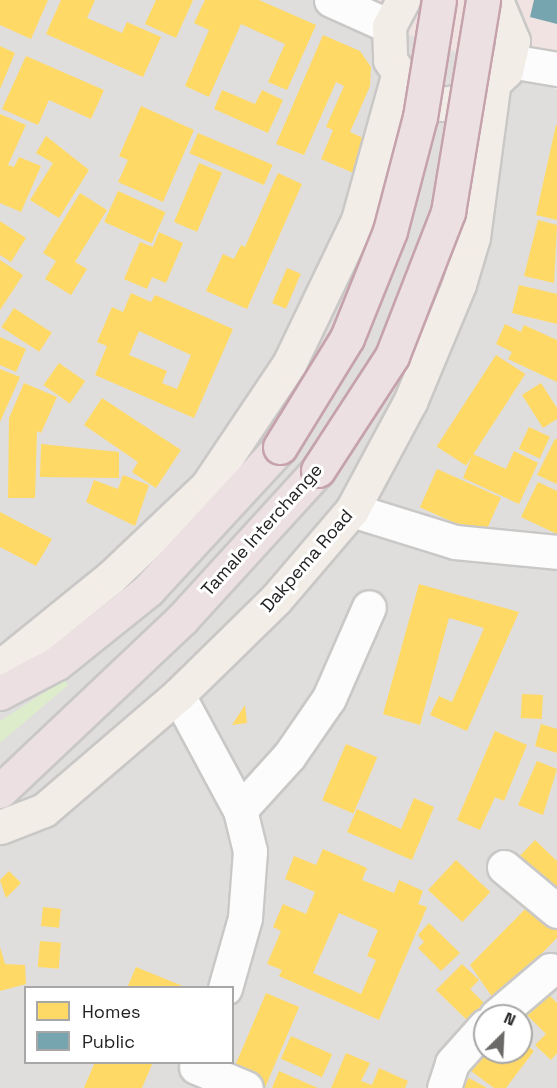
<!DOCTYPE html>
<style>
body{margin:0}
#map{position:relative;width:557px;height:1088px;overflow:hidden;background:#f0eeeb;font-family:"Space Grotesk",sans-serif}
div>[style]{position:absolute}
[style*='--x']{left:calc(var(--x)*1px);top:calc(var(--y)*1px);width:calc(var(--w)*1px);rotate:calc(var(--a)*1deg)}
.residential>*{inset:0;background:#dfdedc}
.commercial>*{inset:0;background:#f1e3e1}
.grass>*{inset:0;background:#ddeccb}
.homes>*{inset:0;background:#ffd966;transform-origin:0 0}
.public>*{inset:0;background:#76a5af}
.roads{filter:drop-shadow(2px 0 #c9c8c7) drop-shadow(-2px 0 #c9c8c7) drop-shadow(0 2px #c9c8c7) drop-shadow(0 -2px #c9c8c7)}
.minor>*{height:33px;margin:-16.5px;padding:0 16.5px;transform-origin:16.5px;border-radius:16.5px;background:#fdfcfc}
.major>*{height:33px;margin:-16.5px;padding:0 16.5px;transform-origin:16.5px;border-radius:16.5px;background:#f3ede7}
.highway>*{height:33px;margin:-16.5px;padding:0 16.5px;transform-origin:16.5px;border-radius:16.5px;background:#ece0e2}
.bridges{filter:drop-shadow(2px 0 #c5a2ac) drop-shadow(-2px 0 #c5a2ac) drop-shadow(0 2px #c5a2ac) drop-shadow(0 -2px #c5a2ac)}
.highway-bridge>*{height:33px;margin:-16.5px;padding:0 16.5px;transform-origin:16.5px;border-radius:16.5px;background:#ece0e2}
span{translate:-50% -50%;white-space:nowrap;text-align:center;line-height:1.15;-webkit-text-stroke:6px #fff;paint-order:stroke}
.street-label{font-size:18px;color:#222}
.legend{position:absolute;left:24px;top:986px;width:210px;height:78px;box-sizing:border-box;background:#fff;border:2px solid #a7a7a7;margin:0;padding:8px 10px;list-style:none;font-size:18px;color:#222}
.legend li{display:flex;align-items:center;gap:12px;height:30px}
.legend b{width:30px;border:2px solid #a7a7a7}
.north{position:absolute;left:473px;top:1004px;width:60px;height:60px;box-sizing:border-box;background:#fff;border:2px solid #a7a7a7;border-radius:50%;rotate:24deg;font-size:16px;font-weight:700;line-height:24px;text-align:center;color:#222}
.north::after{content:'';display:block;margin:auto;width:21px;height:27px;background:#6a6968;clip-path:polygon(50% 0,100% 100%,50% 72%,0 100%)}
</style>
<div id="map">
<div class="residential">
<i style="clip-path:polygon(evenodd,0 0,313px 0,557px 89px,557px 1088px,0 1088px,0 0,26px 988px,232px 988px,232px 1062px,26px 1062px,26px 988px,0 0,485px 1016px,521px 1016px,521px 1052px,485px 1052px,485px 1016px)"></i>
</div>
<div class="commercial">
<i style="clip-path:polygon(313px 0,557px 0,557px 89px)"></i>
</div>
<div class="grass">
<i style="clip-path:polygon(64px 680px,68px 685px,0 743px,0 721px)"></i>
</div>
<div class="homes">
<i style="clip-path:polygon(0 0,48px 0,31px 39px,0 25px)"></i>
<i style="clip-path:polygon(61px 0,95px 0,87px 18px,122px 33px,127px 22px,161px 37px,143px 77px,46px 34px)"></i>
<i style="clip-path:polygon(156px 0,193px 0,176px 38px,145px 24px)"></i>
<i style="clip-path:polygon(205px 0,259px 0,316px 25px,287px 90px,268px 82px,285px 44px,241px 24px,209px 97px,185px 86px,209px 30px,194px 23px)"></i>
<i style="clip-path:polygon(323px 35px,360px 51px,371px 67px,370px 86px,350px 132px,372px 142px,358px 175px,321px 159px,333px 130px,326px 127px,344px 86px,336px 82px,304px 155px,276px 144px)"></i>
<i style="clip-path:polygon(0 46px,15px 53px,0 89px)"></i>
<i style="clip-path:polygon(26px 56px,104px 90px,91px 119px,49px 100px,38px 125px,2px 109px)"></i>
<i style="clip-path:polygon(222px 90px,255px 104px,262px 90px,283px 100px,268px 133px,214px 109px)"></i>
<i style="clip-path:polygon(141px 106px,194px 130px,163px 202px,118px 182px,128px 160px,119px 156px)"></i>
<i style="clip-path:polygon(0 114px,26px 125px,8px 165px,14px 167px,19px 157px,41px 166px,21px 212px,0 203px)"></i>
<i style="clip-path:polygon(556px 125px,557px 125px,557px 220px,536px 215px)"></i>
<i style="left:198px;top:133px;width:81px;height:22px;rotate:23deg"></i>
<i style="clip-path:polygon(46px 136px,89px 170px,59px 218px,30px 200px,53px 163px,36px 153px)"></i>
<i style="left:199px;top:163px;width:25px;height:64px;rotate:23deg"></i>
<i style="clip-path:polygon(278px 173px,302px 184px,247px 309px,206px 291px,223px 254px,234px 259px,241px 245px,245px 247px)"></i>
<i style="left:118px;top:191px;width:52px;height:34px;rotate:24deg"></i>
<i style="clip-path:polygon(80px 193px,107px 210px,75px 262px,87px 269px,71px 295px,45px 279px,56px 261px,43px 253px)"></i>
<i style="clip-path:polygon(538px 220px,557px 225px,554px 283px,524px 276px)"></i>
<i style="clip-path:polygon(0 221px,26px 238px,11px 262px,0 255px)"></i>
<i style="clip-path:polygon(159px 232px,183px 243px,166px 283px,152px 277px,147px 289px,124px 279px,140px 242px,153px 247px)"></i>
<i style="clip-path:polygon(0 260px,23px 275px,0 310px)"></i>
<i style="left:287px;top:268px;width:15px;height:38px;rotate:23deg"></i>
<i style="clip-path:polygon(519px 285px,557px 294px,557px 324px,512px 313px)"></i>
<i style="clip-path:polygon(evenodd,131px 293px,151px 302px,155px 295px,233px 329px,194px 418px,95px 375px,107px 346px,97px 342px,112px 307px,123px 312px,131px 293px,139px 331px,191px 355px,177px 389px,162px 383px,167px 371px,129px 355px,139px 331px)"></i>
<i style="left:14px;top:308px;width:45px;height:23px;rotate:33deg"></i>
<i style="clip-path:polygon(505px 324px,521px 332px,524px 325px,557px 340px,557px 382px,508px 359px,512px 352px,496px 344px)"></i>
<i style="clip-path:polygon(0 337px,26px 349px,16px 372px,0 365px)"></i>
<i style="left:496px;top:355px;width:35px;height:109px;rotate:33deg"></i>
<i style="left:59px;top:363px;width:32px;height:27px;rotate:35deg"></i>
<i style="clip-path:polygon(0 369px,20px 377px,0 422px)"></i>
<i style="clip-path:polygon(24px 383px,57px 397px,41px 433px,37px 431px,35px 498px,8px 498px,9px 418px)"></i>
<i style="clip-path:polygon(541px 383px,557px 408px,557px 419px,543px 428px,522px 395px)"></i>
<i style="clip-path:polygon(102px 398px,181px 450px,156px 488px,132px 472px,138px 462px,84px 425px)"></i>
<i style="left:529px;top:427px;width:23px;height:24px;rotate:25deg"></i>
<i style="clip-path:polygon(555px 439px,557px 439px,557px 484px,537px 475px)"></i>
<i style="clip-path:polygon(41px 444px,119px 452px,119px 478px,40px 477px)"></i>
<i style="clip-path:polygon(514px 451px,538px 463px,519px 504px,463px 478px,473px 454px,506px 469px)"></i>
<i style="left:437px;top:469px;width:70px;height:42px;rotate:24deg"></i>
<i style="clip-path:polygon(123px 475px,149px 485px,135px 526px,86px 502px,94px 480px,118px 489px)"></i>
<i style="clip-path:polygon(538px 482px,557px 491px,557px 534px,521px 517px)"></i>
<i style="clip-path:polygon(0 512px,52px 539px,36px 566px,0 547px)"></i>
<i style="clip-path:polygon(419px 584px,519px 612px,467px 731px,430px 715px,439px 696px,452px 702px,484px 628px,449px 618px,420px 725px,383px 714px)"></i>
<i style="left:522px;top:694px;width:21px;height:24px;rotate:3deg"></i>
<i style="clip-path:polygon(245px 705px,247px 723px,232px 725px)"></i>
<i style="clip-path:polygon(541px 724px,557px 729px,557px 753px,535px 746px)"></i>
<i style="clip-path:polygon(495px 731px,527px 745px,504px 801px,495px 797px,480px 830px,457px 820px)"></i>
<i style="left:346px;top:744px;width:34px;height:61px;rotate:23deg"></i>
<i style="clip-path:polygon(537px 761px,557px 769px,543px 815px,518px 805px)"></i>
<i style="clip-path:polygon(414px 798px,434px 807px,412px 860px,347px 832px,357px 809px,401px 829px)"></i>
<i style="clip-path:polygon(535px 840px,557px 861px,557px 886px,547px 897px,513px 863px)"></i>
<i style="clip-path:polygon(evenodd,323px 849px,367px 868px,362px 880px,394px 893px,399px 880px,423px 891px,418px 904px,427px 907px,379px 1020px,279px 976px,282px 970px,267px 964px,281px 931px,273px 927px,283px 904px,306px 914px,315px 892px,285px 879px,294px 856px,316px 865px,323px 849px,339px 913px,378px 930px,367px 956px,376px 960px,361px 994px,313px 973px,339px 913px)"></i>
<i style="left:456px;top:860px;width:47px;height:41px;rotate:43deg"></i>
<i style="clip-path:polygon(9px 871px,21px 883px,6px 898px,0 880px)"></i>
<i style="clip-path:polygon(532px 902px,557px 926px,557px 938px,495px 1001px,470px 965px)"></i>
<i style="left:43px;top:907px;width:18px;height:19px;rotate:6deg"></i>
<i style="clip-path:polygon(429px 923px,460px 953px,441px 971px,418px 948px,424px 942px,418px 935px)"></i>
<i style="left:40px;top:941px;width:21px;height:26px;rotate:5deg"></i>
<i style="clip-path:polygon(0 947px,5px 964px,25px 965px,26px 984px,0 991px)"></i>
<i style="clip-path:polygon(462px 964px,479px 980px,470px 989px,485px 1004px,468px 1021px,436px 990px)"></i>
<i style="clip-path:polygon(136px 967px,185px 987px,185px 988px,127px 988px)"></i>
<i style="clip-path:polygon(546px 992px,557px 1003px,557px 1053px,551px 1060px,535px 1045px,546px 1034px,525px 1013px)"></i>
<i style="left:266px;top:993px;width:36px;height:87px;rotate:23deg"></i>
<i style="left:291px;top:1036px;width:45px;height:25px;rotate:24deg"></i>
<i style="clip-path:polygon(521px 1041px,534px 1051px,506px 1088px,494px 1088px,471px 1071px,486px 1052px,521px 1052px)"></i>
<i style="clip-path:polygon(346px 1053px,370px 1063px,361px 1081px,372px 1085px,379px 1068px,408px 1081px,405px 1088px,331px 1088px)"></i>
<i style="clip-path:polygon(95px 1062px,153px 1062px,142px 1088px,84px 1088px)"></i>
<i style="clip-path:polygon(279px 1071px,318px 1088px,272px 1088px)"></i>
<i style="clip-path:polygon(469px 1078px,487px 1088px,463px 1088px)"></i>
</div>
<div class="public">
<i style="clip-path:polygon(534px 0,557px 0,557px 24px,530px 17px)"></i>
</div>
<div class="roads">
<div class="minor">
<i style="--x:331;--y:0;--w:64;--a:24.1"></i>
<i style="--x:510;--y:61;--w:48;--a:9.7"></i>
<i style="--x:352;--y:510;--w:108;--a:17.3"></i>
<i style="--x:455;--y:542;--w:102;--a:5.6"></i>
<i style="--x:178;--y:695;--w:131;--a:61.7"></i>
<i style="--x:240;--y:810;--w:42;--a:76.3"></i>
<i style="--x:250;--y:851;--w:67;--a:94.3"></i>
<i style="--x:245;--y:918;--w:73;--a:105.9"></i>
<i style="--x:240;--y:810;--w:73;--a:-47.8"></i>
<i style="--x:289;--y:756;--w:70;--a:-55.4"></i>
<i style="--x:329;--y:698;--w:99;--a:-66.3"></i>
<i style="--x:504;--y:867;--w:69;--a:39.7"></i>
<i style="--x:496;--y:1016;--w:71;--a:-40.4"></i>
<i style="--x:196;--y:1067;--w:54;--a:22.8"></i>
<i style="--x:444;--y:1088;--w:26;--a:-72"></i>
<i style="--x:452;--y:1063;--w:50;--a:-48.3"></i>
</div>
<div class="major">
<i style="--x:403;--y:0;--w:30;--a:118"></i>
<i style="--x:389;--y:26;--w:34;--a:88"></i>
<i style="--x:390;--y:60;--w:35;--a:55"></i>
<i style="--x:410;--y:89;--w:35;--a:25"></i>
<i style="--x:442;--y:104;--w:36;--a:-9"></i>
<i style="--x:478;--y:98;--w:39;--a:-44"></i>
<i style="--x:506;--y:71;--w:31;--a:-77"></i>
<i style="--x:513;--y:41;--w:44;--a:-112.5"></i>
<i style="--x:0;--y:667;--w:141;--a:-39"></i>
<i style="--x:110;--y:578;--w:134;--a:-43.5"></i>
<i style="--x:207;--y:486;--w:147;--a:-56.1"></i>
<i style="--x:289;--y:364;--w:160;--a:-64.4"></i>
<i style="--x:358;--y:220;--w:149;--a:-74.5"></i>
<i style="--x:0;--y:827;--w:47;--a:-21.1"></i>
<i style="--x:44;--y:810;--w:177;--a:-40.6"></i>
<i style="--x:178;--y:695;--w:137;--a:-44.4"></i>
<i style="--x:276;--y:599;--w:117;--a:-49.5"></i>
<i style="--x:352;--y:510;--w:123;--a:-61.8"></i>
<i style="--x:410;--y:402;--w:128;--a:-67.4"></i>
<i style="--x:459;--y:284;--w:49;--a:-73.4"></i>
<i style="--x:473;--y:237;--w:150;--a:-82.4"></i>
</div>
<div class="highway">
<i style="--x:0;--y:693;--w:64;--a:-27.8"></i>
<i style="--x:57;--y:663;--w:117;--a:-38.7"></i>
<i style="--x:148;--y:590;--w:195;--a:-47.3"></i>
<i style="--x:0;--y:791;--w:250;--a:-43.4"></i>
<i style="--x:182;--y:619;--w:202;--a:-47.6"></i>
</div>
</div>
<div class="bridges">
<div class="highway-bridge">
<i style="--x:280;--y:447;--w:128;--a:-58.4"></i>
<i style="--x:347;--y:338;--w:115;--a:-68.1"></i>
<i style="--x:390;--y:231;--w:118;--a:-75.3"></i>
<i style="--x:420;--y:117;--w:119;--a:-80.8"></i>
<i style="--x:318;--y:470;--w:136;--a:-57"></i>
<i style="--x:392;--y:356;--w:155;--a:-68.7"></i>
<i style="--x:448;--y:212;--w:215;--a:-80.6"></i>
</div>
</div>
<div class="street-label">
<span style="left:262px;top:530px;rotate:-48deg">Tamale Interchange</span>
<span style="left:307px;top:561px;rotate:-49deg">Dakpema Road</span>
</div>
<ul class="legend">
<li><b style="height:16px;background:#ffd966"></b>Homes</li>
<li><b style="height:16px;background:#76a5af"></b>Public</li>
</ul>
<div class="north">N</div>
</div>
